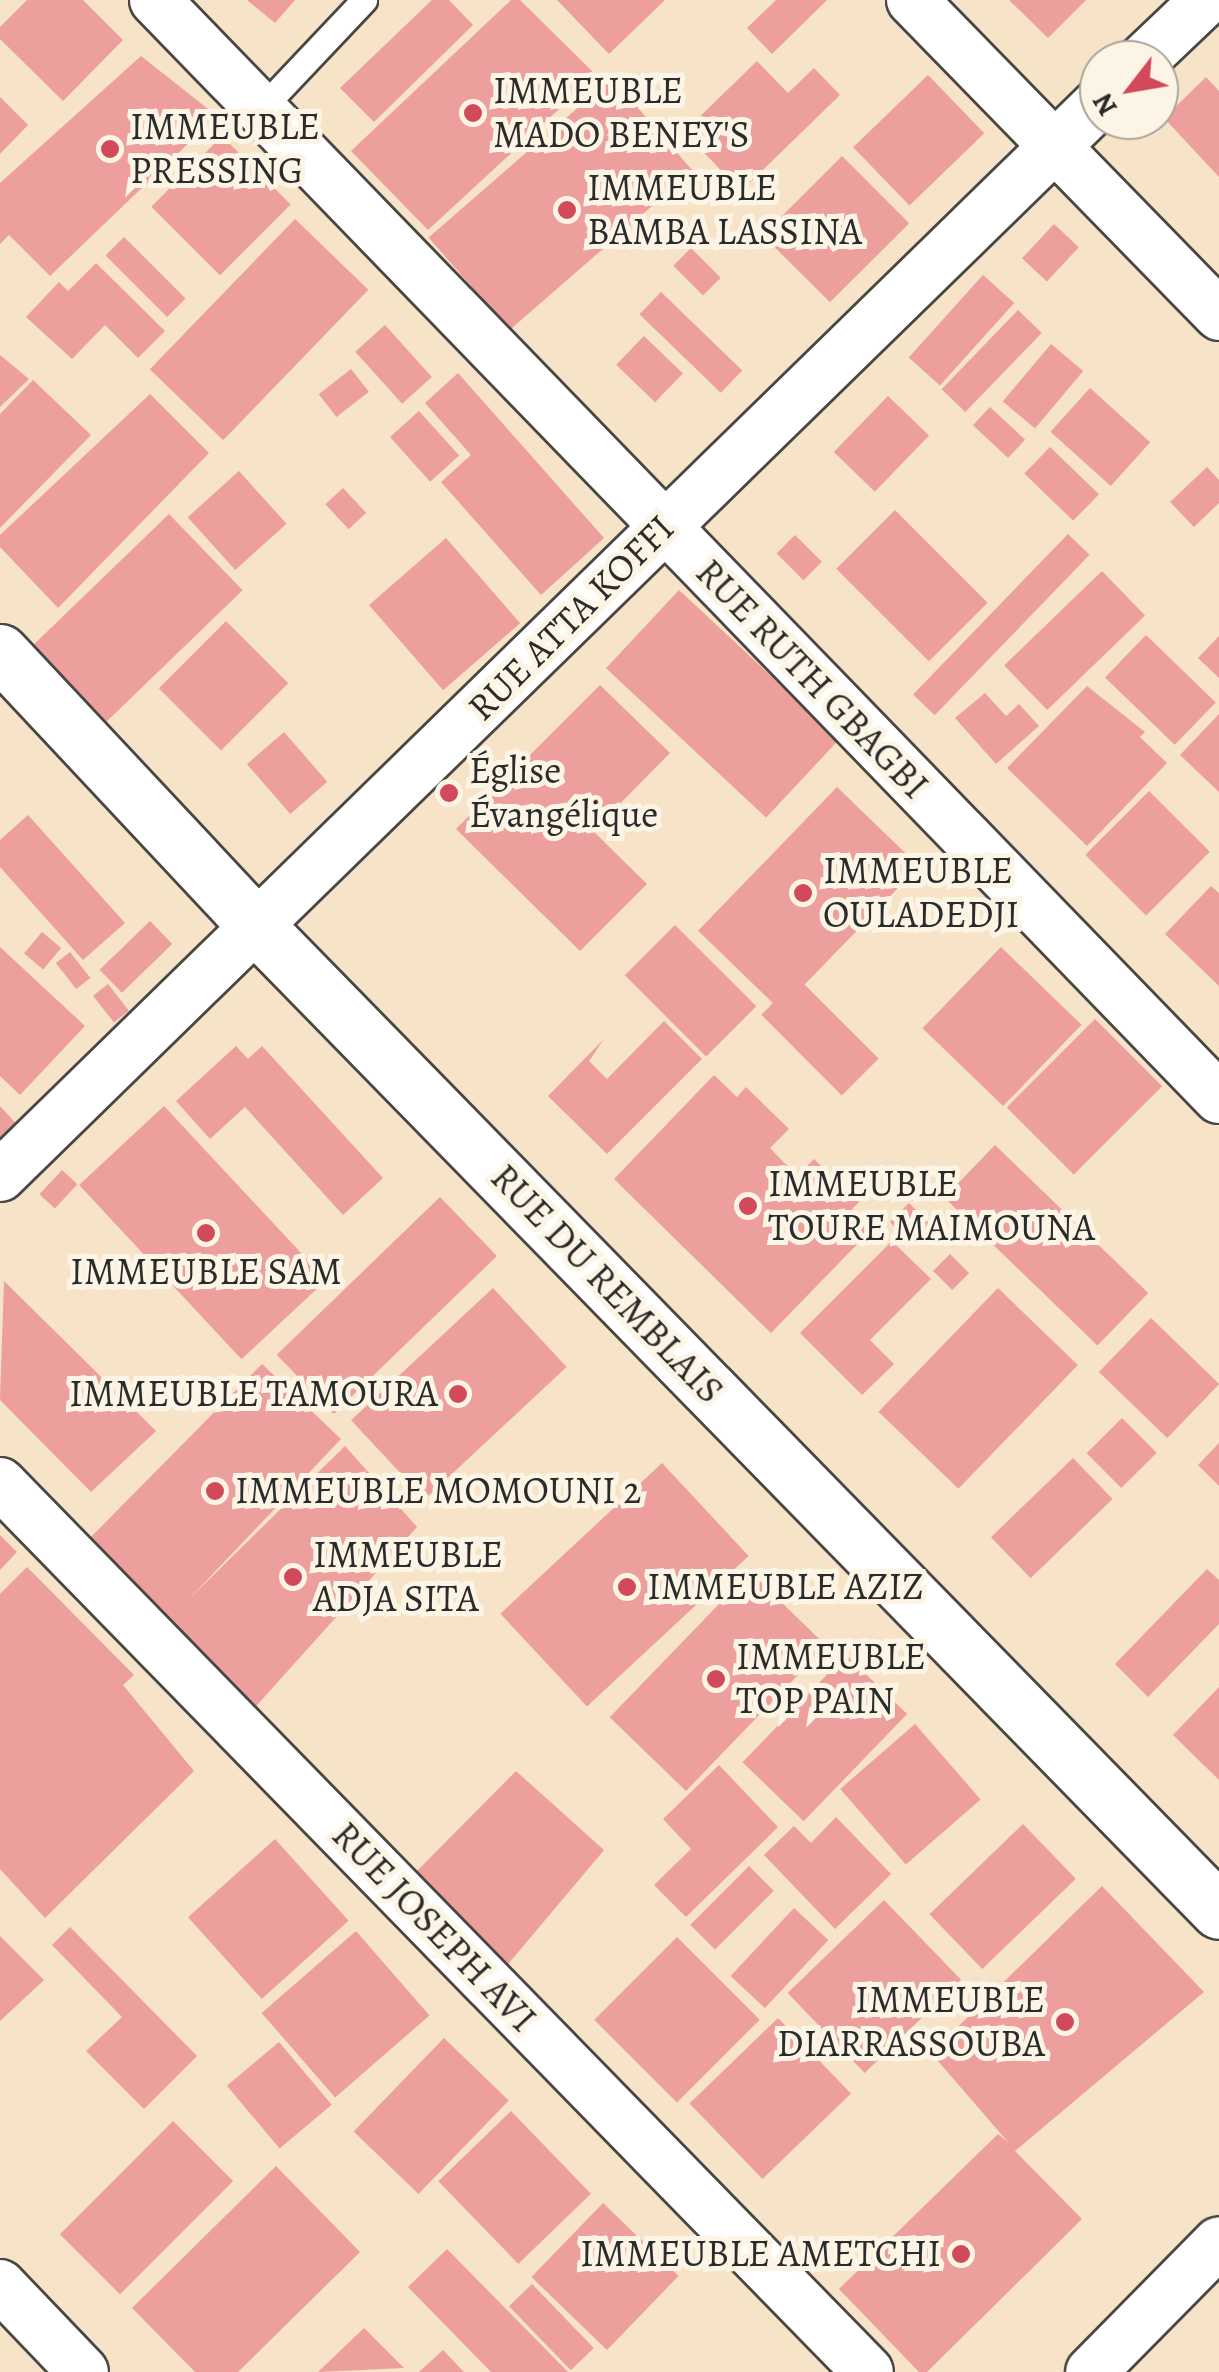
<!DOCTYPE html>
<meta charset="utf-8">
<style>
body{margin:0}
#map{position:relative;width:1219px;height:2372px;overflow:hidden;background:#f6e3c8;font-family:Alegreya,serif}
div>[style]{position:absolute}
[style*='--x']{left:calc(var(--x)*1px);top:calc(var(--y)*1px);width:calc(var(--w)*1px);rotate:calc(var(--a)*1deg)}
.building>*{inset:0;background:#ed9f9e;transform-origin:0 0}
.roads{filter:drop-shadow(2px 0 #494743) drop-shadow(-2px 0 #494743) drop-shadow(0 2px #494743) drop-shadow(0 -2px #494743)}
.service>*{height:25px;margin:-12.5px;padding:0 12.5px;transform-origin:12.5px;border-radius:12.5px;background:#fff}
.minor>*{height:50px;margin:-25px;padding:0 25px;transform-origin:25px;border-radius:25px;background:#fff}
.tertiary>*{height:55px;margin:-27.5px;padding:0 27.5px;transform-origin:27.5px;border-radius:27.5px;background:#fff}
.dots>*{width:28px;height:28px;translate:-50% -50%;box-sizing:border-box;border:5px solid #fcf5e5;border-radius:50%}
span{translate:-50% -50%;white-space:nowrap;text-align:center;line-height:1.15;-webkit-text-stroke:10px #fcf5e5;paint-order:stroke}
.poi-label{font-size:38px;color:#2b2b2b}
.left{translate:0 -50%;text-align:left}
.right{translate:-100% -50%;text-align:right}
.street-label{font-size:38px;color:#2b2b2b}
.north{position:absolute;left:1079px;top:40px;width:100px;height:100px;box-sizing:border-box;background:#fcf5e5;border:2px solid #a8a49b;border-radius:50%;rotate:239deg;font-size:28px;font-weight:700;line-height:40px;text-align:center;color:#2b2b2b}
.north::after{content:'';display:block;margin:auto;width:35px;height:45px;background:#d1495b;clip-path:polygon(50% 0,100% 100%,50% 72%,0 100%)}
</style>
<div id="map">
<div class="building">
<i style="clip-path:polygon(27px 0,83px 0,123px 40px,63px 101px,0 39px,0 27px)"></i>
<i style="clip-path:polygon(247px 0,295px 0,275px 23px)"></i>
<i style="clip-path:polygon(432px 0,449px 0,473px 25px,374px 122px,340px 88px)"></i>
<i style="clip-path:polygon(511px 0,520px 0,596px 75px,428px 230px,351px 151px)"></i>
<i style="clip-path:polygon(557px 0,665px 0,609px 54px)"></i>
<i style="clip-path:polygon(776px 0,827px 0,772px 54px,747px 28px)"></i>
<i style="clip-path:polygon(1009px 0,1086px 0,1048px 38px)"></i>
<i style="clip-path:polygon(141px 56px,217px 116px,50px 276px,9px 235px,0 244px,0 183px)"></i>
<i style="clip-path:polygon(757px 61px,788px 93px,814px 68px,840px 95px,741px 191px,684px 132px)"></i>
<i style="left:928px;top:75px;width:81px;height:104px;rotate:46deg"></i>
<i style="clip-path:polygon(1206px 77px,1219px 91px,1219px 177px,1164px 118px)"></i>
<i style="left:612px;top:78px;width:123px;height:243px;rotate:49deg"></i>
<i style="clip-path:polygon(0 97px,28px 125px,0 154px)"></i>
<i style="left:222px;top:136px;width:97px;height:100px;rotate:45deg"></i>
<i style="left:842px;top:156px;width:95px;height:112px;rotate:45deg"></i>
<i style="left:295px;top:219px;width:102px;height:209px;rotate:44deg"></i>
<i style="left:1054px;top:224px;width:34px;height:47px;rotate:43deg"></i>
<i style="left:124px;top:237px;width:87px;height:26px;rotate:45deg"></i>
<i style="left:691px;top:248px;width:42px;height:25px;rotate:45deg"></i>
<i style="clip-path:polygon(96px 263px,165px 331px,138px 358px,105px 325px,72px 359px,26px 317px,59px 282px,68px 291px)"></i>
<i style="left:983px;top:275px;width:42px;height:111px;rotate:42deg"></i>
<i style="left:661px;top:292px;width:113px;height:31px;rotate:44deg"></i>
<i style="left:1018px;top:310px;width:33px;height:110px;rotate:44deg"></i>
<i style="left:385px;top:325px;width:70px;height:40px;rotate:48deg"></i>
<i style="left:644px;top:336px;width:54px;height:40px;rotate:44deg"></i>
<i style="left:1051px;top:344px;width:42px;height:75px;rotate:40deg"></i>
<i style="clip-path:polygon(0 355px,29px 379px,0 407px)"></i>
<i style="left:351px;top:369px;width:29px;height:41px;rotate:52deg"></i>
<i style="clip-path:polygon(458px 373px,604px 538px,541px 595px,441px 482px,471px 455px,425px 403px)"></i>
<i style="clip-path:polygon(33px 380px,91px 435px,0 528px,0 414px)"></i>
<i style="left:1090px;top:388px;width:81px;height:59px;rotate:42deg"></i>
<i style="clip-path:polygon(150px 394px,209px 453px,58px 608px,0 547px,0 535px)"></i>
<i style="left:888px;top:396px;width:57px;height:78px;rotate:44deg"></i>
<i style="left:990px;top:407px;width:48px;height:25px;rotate:43deg"></i>
<i style="left:419px;top:411px;width:60px;height:39px;rotate:48deg"></i>
<i style="left:1050px;top:447px;width:68px;height:37px;rotate:44deg"></i>
<i style="clip-path:polygon(1207px 467px,1219px 480px,1219px 503px,1194px 527px,1170px 502px)"></i>
<i style="left:239px;top:471px;width:71px;height:69px;rotate:48deg"></i>
<i style="left:343px;top:488px;width:34px;height:24px;rotate:47deg"></i>
<i style="left:895px;top:510px;width:131px;height:83px;rotate:45deg"></i>
<i style="left:169px;top:514px;width:106px;height:206px;rotate:46deg"></i>
<i style="left:1068px;top:534px;width:30px;height:223px;rotate:44deg"></i>
<i style="left:795px;top:535px;width:38px;height:26px;rotate:45deg"></i>
<i style="left:446px;top:538px;width:113px;height:102px;rotate:49deg"></i>
<i style="left:1102px;top:571px;width:62px;height:136px;rotate:46deg"></i>
<i style="left:679px;top:590px;width:219px;height:107px;rotate:43deg"></i>
<i style="left:226px;top:621px;width:88px;height:95px;rotate:45deg"></i>
<i style="left:1146px;top:635px;width:97px;height:59px;rotate:44deg"></i>
<i style="clip-path:polygon(1219px 636px,1219px 678px,1198px 658px)"></i>
<i style="clip-path:polygon(600px 685px,670px 753px,593px 831px,647px 884px,580px 951px,456px 829px)"></i>
<i style="clip-path:polygon(1087px 686px,1145px 732px,1140px 737px,1167px 763px,1087px 846px,1007px 768px)"></i>
<i style="clip-path:polygon(985px 693px,1006px 716px,1019px 704px,1039px 726px,996px 764px,955px 718px)"></i>
<i style="clip-path:polygon(1219px 714px,1219px 792px,1180px 755px)"></i>
<i style="left:284px;top:732px;width:66px;height:49px;rotate:49deg"></i>
<i style="left:837px;top:787px;width:114px;height:200px;rotate:44deg"></i>
<i style="left:1149px;top:791px;width:86px;height:90px;rotate:45deg"></i>
<i style="clip-path:polygon(28px 815px,125px 923px,83px 960px,0 867px,0 840px)"></i>
<i style="clip-path:polygon(1211px 886px,1219px 893px,1219px 986px,1165px 934px)"></i>
<i style="left:150px;top:921px;width:32px;height:70px;rotate:46deg"></i>
<i style="left:675px;top:925px;width:115px;height:71px;rotate:45deg"></i>
<i style="left:42px;top:932px;width:25px;height:28px;rotate:40deg"></i>
<i style="clip-path:polygon(0 947px,85px 1026px,20px 1095px,0 1076px)"></i>
<i style="left:1001px;top:947px;width:112px;height:113px;rotate:44deg"></i>
<i style="left:70px;top:952px;width:33px;height:18px;rotate:52deg"></i>
<i style="left:798px;top:978px;width:114px;height:52px;rotate:45deg"></i>
<i style="left:108px;top:984px;width:34px;height:19px;rotate:52deg"></i>
<i style="left:1095px;top:1019px;width:95px;height:125px;rotate:45deg"></i>
<i style="clip-path:polygon(664px 1021px,702px 1059px,607px 1154px,548px 1096px,604px 1039px,589px 1061px,607px 1079px)"></i>
<i style="clip-path:polygon(236px 1046px,248px 1059px,262px 1046px,383px 1178px,343px 1215px,245px 1107px,210px 1139px,176px 1101px)"></i>
<i style="clip-path:polygon(714px 1075px,737px 1097px,746px 1087px,789px 1129px,770px 1148px,797px 1176px,814px 1159px,859px 1202px,852px 1209px,872px 1229px,771px 1333px,614px 1179px)"></i>
<i style="clip-path:polygon(0 1106px,30px 1139px,0 1167px)"></i>
<i style="left:164px;top:1106px;width:238px;height:116px;rotate:47deg"></i>
<i style="left:995px;top:1145px;width:213px;height:73px;rotate:44deg"></i>
<i style="left:62px;top:1170px;width:21px;height:33px;rotate:43deg"></i>
<i style="left:440px;top:1197px;width:82px;height:227px;rotate:46deg"></i>
<i style="left:909px;top:1203px;width:34px;height:27px;rotate:45deg"></i>
<i style="clip-path:polygon(892px 1241px,931px 1279px,870px 1340px,894px 1364px,862px 1395px,800px 1333px)"></i>
<i style="left:950px;top:1254px;width:27px;height:24px;rotate:45deg"></i>
<i style="clip-path:polygon(4px 1281px,156px 1431px,91px 1492px,0 1400px)"></i>
<i style="left:493px;top:1288px;width:108px;height:194px;rotate:47deg"></i>
<i style="left:998px;top:1288px;width:111px;height:172px;rotate:44deg"></i>
<i style="left:1151px;top:1318px;width:95px;height:75px;rotate:44deg"></i>
<i style="clip-path:polygon(262px 1364px,341px 1439px,188px 1600px,345px 1446px,417px 1527px,249px 1714px,86px 1542px)"></i>
<i style="left:1122px;top:1418px;width:49px;height:50px;rotate:45deg"></i>
<i style="clip-path:polygon(1219px 1443px,1219px 1486px,1198px 1465px)"></i>
<i style="left:1073px;top:1458px;width:57px;height:114px;rotate:46deg"></i>
<i style="left:662px;top:1463px;width:127px;height:221px;rotate:47deg"></i>
<i style="clip-path:polygon(0 1535px,17px 1552px,0 1570px)"></i>
<i style="clip-path:polygon(27px 1567px,134px 1675px,123px 1685px,194px 1771px,45px 1918px,0 1869px,0 1594px)"></i>
<i style="clip-path:polygon(1207px 1569px,1219px 1580px,1219px 1624px,1148px 1697px,1115px 1664px)"></i>
<i style="left:750px;top:1572px;width:106px;height:202px;rotate:44deg"></i>
<i style="left:846px;top:1655px;width:85px;height:149px;rotate:44deg"></i>
<i style="clip-path:polygon(1219px 1687px,1219px 1780px,1173px 1735px)"></i>
<i style="left:915px;top:1724px;width:100px;height:99px;rotate:49deg"></i>
<i style="clip-path:polygon(719px 1765px,778px 1827px,686px 1917px,654px 1885px,691px 1849px,663px 1819px)"></i>
<i style="clip-path:polygon(516px 1771px,604px 1850px,499px 1975px,414px 1874px)"></i>
<i style="clip-path:polygon(836px 1817px,891px 1874px,835px 1929px,764px 1855px,794px 1826px,811px 1843px)"></i>
<i style="left:1023px;top:1824px;width:76px;height:130px;rotate:46deg"></i>
<i style="left:275px;top:1839px;width:110px;height:117px;rotate:48deg"></i>
<i style="left:749px;top:1866px;width:35px;height:83px;rotate:45deg"></i>
<i style="clip-path:polygon(1102px 1886px,1204px 1992px,1015px 2151px,1082px 2219px,927px 2372px,919px 2372px,839px 2289px,998px 2134px,1008px 2142px,931px 2053px)"></i>
<i style="left:884px;top:1900px;width:111px;height:134px;rotate:46deg"></i>
<i style="left:794px;top:1908px;width:47px;height:93px;rotate:43deg"></i>
<i style="clip-path:polygon(70px 1927px,197px 2056px,144px 2109px,86px 2051px,122px 2017px,52px 1945px)"></i>
<i style="left:356px;top:1931px;width:112px;height:125px;rotate:49deg"></i>
<i style="clip-path:polygon(0 1936px,44px 1980px,0 2021px)"></i>
<i style="left:677px;top:1937px;width:117px;height:117px;rotate:45deg"></i>
<i style="left:778px;top:2018px;width:105px;height:123px;rotate:46deg"></i>
<i style="left:444px;top:2038px;width:90px;height:130px;rotate:44deg"></i>
<i style="left:279px;top:2042px;width:82px;height:68px;rotate:50deg"></i>
<i style="left:511px;top:2111px;width:115px;height:101px;rotate:46deg"></i>
<i style="left:173px;top:2121px;width:85px;height:160px;rotate:45deg"></i>
<i style="clip-path:polygon(276px 2166px,360px 2252px,238px 2372px,195px 2372px,132px 2308px)"></i>
<i style="left:603px;top:2203px;width:105px;height:103px;rotate:44deg"></i>
<i style="clip-path:polygon(447px 2249px,568px 2372px,491px 2372px,408px 2287px)"></i>
<i style="left:532px;top:2284px;width:89px;height:32px;rotate:46deg"></i>
<i style="clip-path:polygon(364px 2328px,404px 2368px,318px 2372px)"></i>
<i style="clip-path:polygon(443px 2350px,464px 2372px,419px 2372px)"></i>
</div>
<div class="roads">
<div class="service">
<i style="--x:261;--y:109;--w:150;--a:-46.6"></i>
</div>
<div class="minor">
<i style="--x:155;--y:0;--w:1529;--a:45.9"></i>
<i style="--x:912;--y:0;--w:440;--a:45.7"></i>
<i style="--x:1143;--y:60;--w:87;--a:-43.6"></i>
<i style="--x:0;--y:1176;--w:1536;--a:-44.31"></i>
<i style="--x:0;--y:1483;--w:1242;--a:45.68"></i>
<i style="--x:0;--y:2285;--w:120;--a:46.3"></i>
<i style="--x:1091;--y:2372;--w:182;--a:-45.4"></i>
</div>
<div class="tertiary">
<i style="--x:0;--y:652;--w:379;--a:46.9"></i>
<i style="--x:259;--y:929;--w:1373;--a:45.65"></i>
</div>
</div>
<div class="dots">
<i style="left:473px;top:113px;background:#d1495b"></i>
<i style="left:110px;top:149px;background:#d1495b"></i>
<i style="left:567px;top:210px;background:#d1495b"></i>
<i style="left:449px;top:793px;background:#d1495b"></i>
<i style="left:803px;top:893px;background:#d1495b"></i>
<i style="left:748px;top:1206px;background:#d1495b"></i>
<i style="left:206px;top:1233px;background:#d1495b"></i>
<i style="left:458px;top:1394px;background:#d1495b"></i>
<i style="left:215px;top:1491px;background:#d1495b"></i>
<i style="left:293px;top:1577px;background:#d1495b"></i>
<i style="left:627px;top:1587px;background:#d1495b"></i>
<i style="left:716px;top:1679px;background:#d1495b"></i>
<i style="left:1065px;top:2022px;background:#d1495b"></i>
<i style="left:961px;top:2254px;background:#d1495b"></i>
</div>
<div class="poi-label">
<span class="left" style="left:493px;top:113px">IMMEUBLE<br>MADO BENEY'S</span>
<span class="left" style="left:130px;top:149px">IMMEUBLE<br>PRESSING</span>
<span class="left" style="left:587px;top:210px">IMMEUBLE<br>BAMBA LASSINA</span>
<span class="left" style="left:469px;top:793px">Église<br>Évangélique</span>
<span class="left" style="left:823px;top:893px">IMMEUBLE<br>OULADEDJI</span>
<span class="left" style="left:768px;top:1206px">IMMEUBLE<br>TOURE MAIMOUNA</span>
<span style="left:206px;top:1272px">IMMEUBLE SAM</span>
<span class="right" style="left:438px;top:1394px">IMMEUBLE TAMOURA</span>
<span class="left" style="left:235px;top:1491px">IMMEUBLE MOMOUNI 2</span>
<span class="left" style="left:313px;top:1577px">IMMEUBLE<br>ADJA SITA</span>
<span class="left" style="left:647px;top:1587px">IMMEUBLE AZIZ</span>
<span class="left" style="left:736px;top:1679px">IMMEUBLE<br>TOP PAIN</span>
<span class="right" style="left:1045px;top:2022px">IMMEUBLE<br>DIARRASSOUBA</span>
<span class="right" style="left:941px;top:2254px">IMMEUBLE AMETCHI</span>
</div>
<div class="street-label">
<span style="left:571px;top:618px;rotate:-45deg">RUE ATTA KOFFI</span>
<span style="left:812px;top:679px;rotate:46deg">RUE RUTH GBAGBI</span>
<span style="left:607px;top:1284px;rotate:46deg">RUE DU REMBLAIS</span>
<span style="left:434px;top:1927px;rotate:46deg">RUE JOSEPH AVI</span>
</div>
<div class="north">N</div>
</div>
